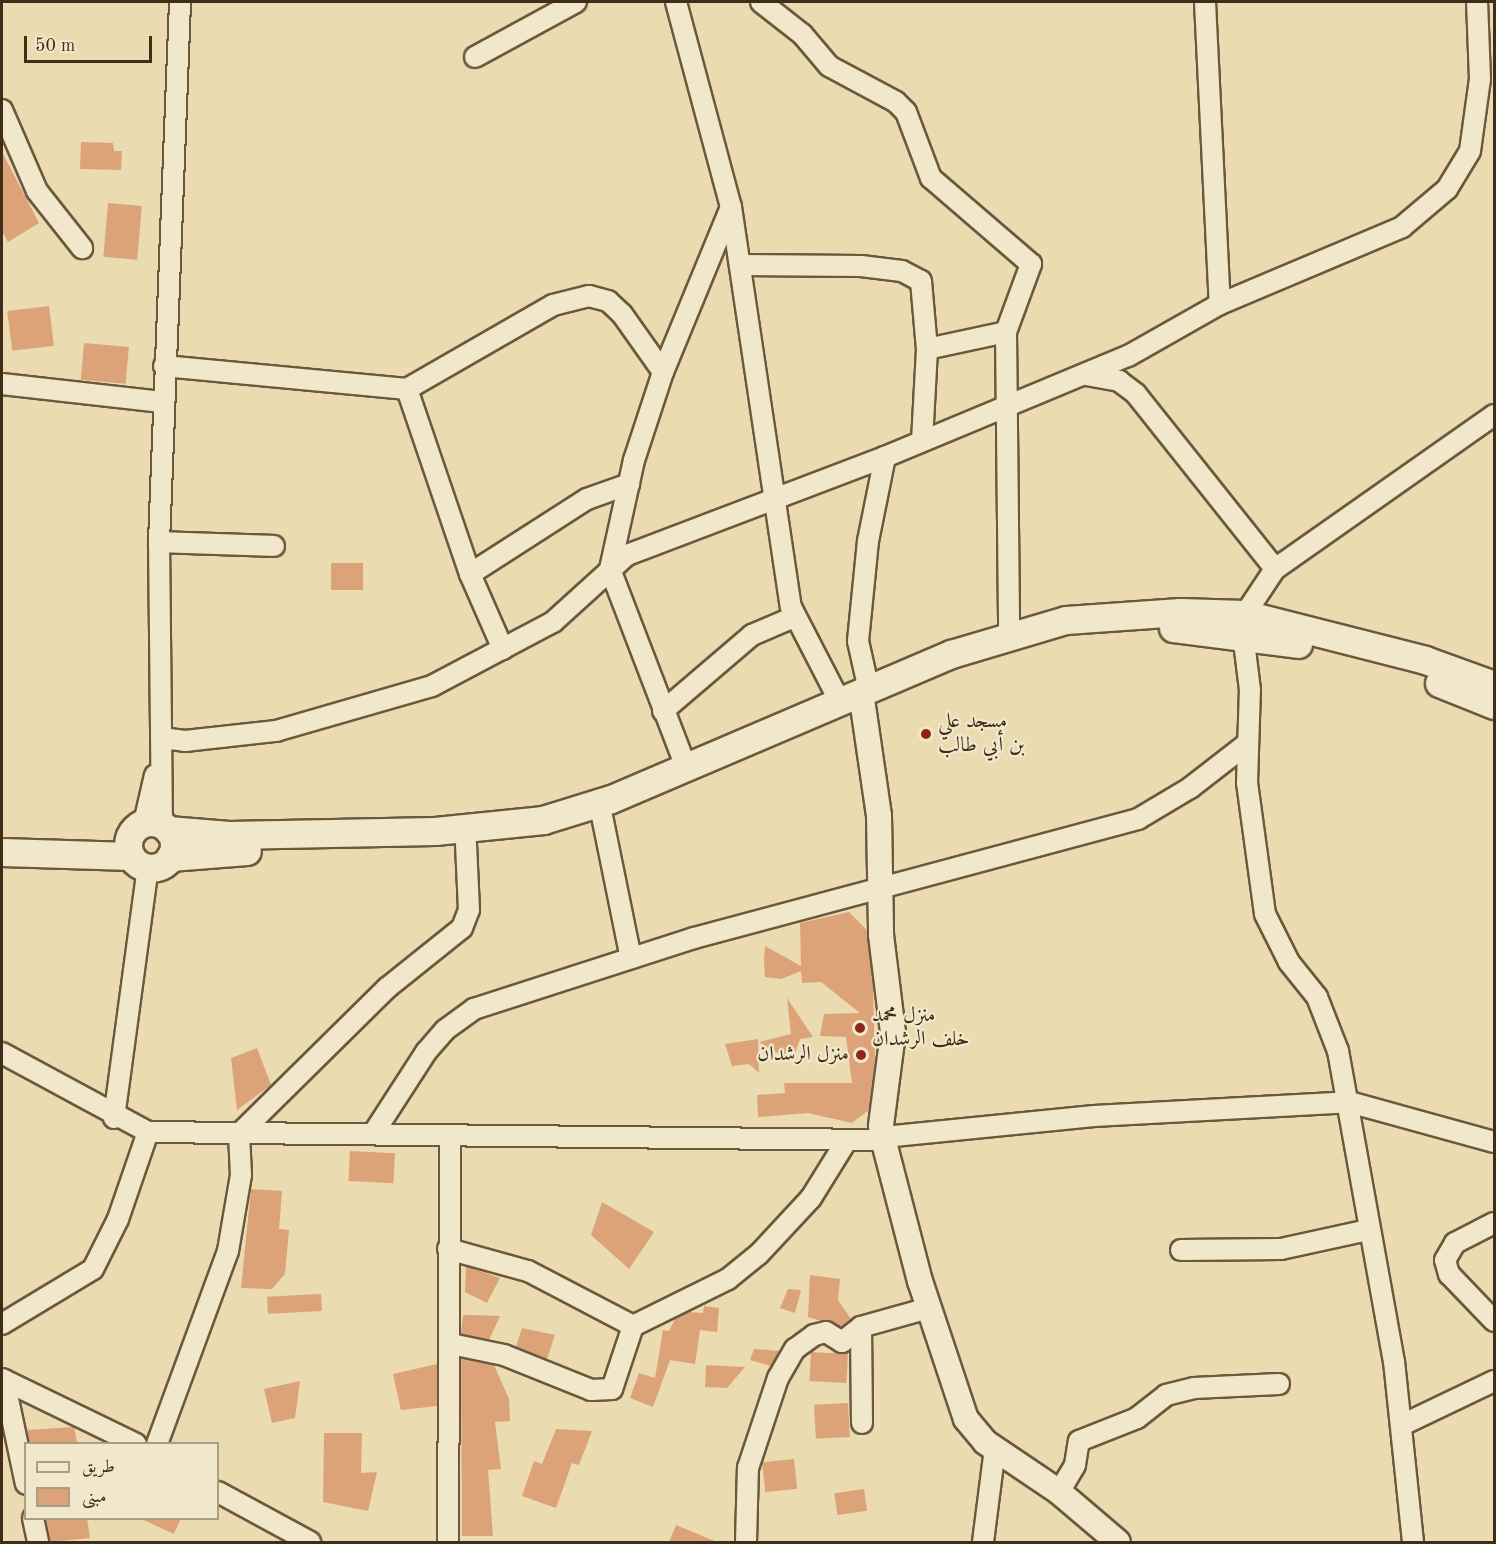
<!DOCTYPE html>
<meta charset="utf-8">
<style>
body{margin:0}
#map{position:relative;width:1496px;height:1544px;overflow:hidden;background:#eadbb0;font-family:"Old Standard TT",Amiri,serif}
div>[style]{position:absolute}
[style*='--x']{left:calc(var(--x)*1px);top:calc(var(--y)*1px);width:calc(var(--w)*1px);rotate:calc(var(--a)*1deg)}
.building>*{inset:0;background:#dca379;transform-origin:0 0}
.roads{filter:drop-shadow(2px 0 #6b583d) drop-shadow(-2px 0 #6b583d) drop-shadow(0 2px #6b583d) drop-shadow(0 -2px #6b583d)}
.minor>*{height:20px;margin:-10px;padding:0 10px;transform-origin:10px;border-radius:10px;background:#f1e8cc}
.tertiary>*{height:24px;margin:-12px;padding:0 12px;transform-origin:12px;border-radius:12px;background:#f1e8cc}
.secondary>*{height:27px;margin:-13.5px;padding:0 13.5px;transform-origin:13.5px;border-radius:13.5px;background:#f1e8cc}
.secondary>.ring{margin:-13.5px;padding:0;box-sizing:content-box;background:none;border:27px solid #f1e8cc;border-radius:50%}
.dots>*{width:16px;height:16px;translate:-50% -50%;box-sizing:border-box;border:3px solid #f1e8cc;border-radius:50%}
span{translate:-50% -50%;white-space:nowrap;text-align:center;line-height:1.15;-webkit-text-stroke:4.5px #f1e8cc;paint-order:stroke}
.poi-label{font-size:21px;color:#412d17}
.left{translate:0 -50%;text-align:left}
.right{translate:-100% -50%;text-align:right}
.frame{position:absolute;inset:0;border:3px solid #412d17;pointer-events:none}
.legend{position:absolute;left:24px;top:1442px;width:195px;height:78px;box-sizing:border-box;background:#f1e8cc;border:2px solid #ab9d84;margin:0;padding:8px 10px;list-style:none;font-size:18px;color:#412d17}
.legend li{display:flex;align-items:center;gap:12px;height:30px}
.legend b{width:30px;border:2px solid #ab9d84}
.scale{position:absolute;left:24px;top:36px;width:128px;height:27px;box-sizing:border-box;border:3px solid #412d17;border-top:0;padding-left:8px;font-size:18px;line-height:21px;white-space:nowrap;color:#412d17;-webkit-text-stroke:4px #f1e8cc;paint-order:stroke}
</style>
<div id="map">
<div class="building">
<i style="clip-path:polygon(81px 142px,113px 143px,114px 151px,122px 151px,121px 170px,80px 169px)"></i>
<i style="clip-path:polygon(2px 152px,39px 223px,8px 242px,2px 231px)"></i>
<i style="left:108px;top:203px;width:34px;height:54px;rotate:5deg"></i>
<i style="left:49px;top:306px;width:40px;height:42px;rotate:83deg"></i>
<i style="left:84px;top:343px;width:45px;height:37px;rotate:5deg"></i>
<i style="left:331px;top:563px;width:32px;height:27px"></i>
<i style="clip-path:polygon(849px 912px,867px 930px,873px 987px,875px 1061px,869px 1110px,852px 1123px,808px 1113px,758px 1117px,757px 1095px,785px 1093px,784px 1083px,852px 1083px,846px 1037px,820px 1036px,824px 1014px,860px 1013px,821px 982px,802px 983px,801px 971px,781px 979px,765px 977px,764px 960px,765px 946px,801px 966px,800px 923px)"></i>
<i style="clip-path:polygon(787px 998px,813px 1037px,800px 1039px,795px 1053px,783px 1056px,759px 1042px,791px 1034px)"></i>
<i style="clip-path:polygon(758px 1039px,759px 1073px,749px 1064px,732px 1066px,725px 1044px)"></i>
<i style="clip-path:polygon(257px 1048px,271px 1085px,237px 1110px,231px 1058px)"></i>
<i style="left:350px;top:1151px;width:45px;height:30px;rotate:3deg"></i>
<i style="clip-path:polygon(251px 1189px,282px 1191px,279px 1229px,289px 1230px,285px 1274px,272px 1289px,241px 1288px)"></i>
<i style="clip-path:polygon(602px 1202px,654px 1232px,629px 1269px,591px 1235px)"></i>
<i style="clip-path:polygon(466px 1266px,500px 1278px,487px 1303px,465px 1292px)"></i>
<i style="clip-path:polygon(810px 1275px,840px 1279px,838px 1300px,851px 1319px,842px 1327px,808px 1317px)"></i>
<i style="clip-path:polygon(788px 1289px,801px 1290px,795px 1313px,780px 1308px)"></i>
<i style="left:321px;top:1294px;width:17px;height:54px;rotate:87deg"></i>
<i style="clip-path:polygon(704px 1306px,719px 1308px,717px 1332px,700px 1330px,695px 1364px,670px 1360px,653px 1407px,630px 1398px,639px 1373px,655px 1378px,663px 1330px,669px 1331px,675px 1319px,689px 1312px,703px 1313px)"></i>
<i style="clip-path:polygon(463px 1315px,471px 1315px,500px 1316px,489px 1340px,461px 1334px)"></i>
<i style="clip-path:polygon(522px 1328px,555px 1335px,547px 1359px,516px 1347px)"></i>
<i style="clip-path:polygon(754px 1349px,780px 1351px,771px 1366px,750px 1360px)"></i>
<i style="left:811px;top:1352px;width:37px;height:29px;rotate:3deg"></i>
<i style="clip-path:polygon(461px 1358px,494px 1365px,509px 1399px,510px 1421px,495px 1422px,501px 1469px,488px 1470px,493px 1536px,462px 1536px)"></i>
<i style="clip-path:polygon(437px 1364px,437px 1406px,401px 1410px,393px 1374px)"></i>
<i style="clip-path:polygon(706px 1365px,745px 1367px,727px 1388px,705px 1387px)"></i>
<i style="clip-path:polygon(300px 1381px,295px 1418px,272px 1423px,264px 1389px)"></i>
<i style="left:848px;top:1403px;width:34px;height:34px;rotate:87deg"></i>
<i style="clip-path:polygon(74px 1427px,77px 1443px,30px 1443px,27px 1430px)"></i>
<i style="clip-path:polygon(556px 1429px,592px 1431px,579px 1465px,572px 1463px,556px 1508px,522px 1496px,534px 1461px,542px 1464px)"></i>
<i style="clip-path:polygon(324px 1433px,362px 1433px,361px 1473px,377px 1472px,368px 1511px,323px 1502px)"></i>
<i style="left:794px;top:1459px;width:30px;height:32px;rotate:84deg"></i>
<i style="left:864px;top:1489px;width:22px;height:30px;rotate:82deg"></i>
<i style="clip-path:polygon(45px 1518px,87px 1518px,90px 1538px,50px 1542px)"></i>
<i style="clip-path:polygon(139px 1518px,181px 1518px,174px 1534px)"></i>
<i style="clip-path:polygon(676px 1525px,717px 1542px,669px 1542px)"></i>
</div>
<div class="roads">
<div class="minor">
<i style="--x:676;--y:2;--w:212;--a:75"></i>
<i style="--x:731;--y:207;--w:178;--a:112.4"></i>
<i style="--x:663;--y:372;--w:93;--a:108.2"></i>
<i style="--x:634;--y:460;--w:112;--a:102.4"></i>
<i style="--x:610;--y:569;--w:209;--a:69"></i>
<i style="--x:761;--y:2;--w:52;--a:38"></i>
<i style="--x:802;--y:34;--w:42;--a:49.8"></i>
<i style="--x:829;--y:66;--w:76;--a:28.2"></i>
<i style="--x:896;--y:102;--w:14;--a:45"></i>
<i style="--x:906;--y:112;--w:71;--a:69.3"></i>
<i style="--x:931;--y:178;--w:132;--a:40.7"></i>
<i style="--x:1031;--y:264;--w:72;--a:110.2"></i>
<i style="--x:1006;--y:332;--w:301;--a:89.4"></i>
<i style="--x:1205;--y:2;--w:302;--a:87.2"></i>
<i style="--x:475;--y:57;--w:115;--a:-28.6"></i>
<i style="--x:2;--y:110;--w:88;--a:66.6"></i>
<i style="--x:37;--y:191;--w:73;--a:51.7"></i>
<i style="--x:731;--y:207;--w:404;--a:81.5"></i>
<i style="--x:791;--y:607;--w:105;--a:62.7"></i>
<i style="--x:740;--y:265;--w:121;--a:0.5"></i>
<i style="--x:861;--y:266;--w:41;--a:7"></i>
<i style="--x:902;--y:271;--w:21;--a:28"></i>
<i style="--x:921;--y:281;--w:68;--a:85"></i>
<i style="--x:927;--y:349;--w:91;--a:93.1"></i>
<i style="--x:927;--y:349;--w:81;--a:-12.1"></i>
<i style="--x:164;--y:366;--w:244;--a:5.4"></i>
<i style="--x:407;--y:389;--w:195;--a:71.2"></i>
<i style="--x:470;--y:574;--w:82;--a:66.3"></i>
<i style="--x:1086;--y:375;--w:34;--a:10"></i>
<i style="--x:1119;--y:381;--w:21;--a:37"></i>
<i style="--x:1136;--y:394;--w:223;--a:51.5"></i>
<i style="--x:2;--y:384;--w:161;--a:6.4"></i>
<i style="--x:407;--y:389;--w:168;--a:-29.9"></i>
<i style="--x:553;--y:305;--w:37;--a:-14"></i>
<i style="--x:589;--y:296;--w:20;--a:15"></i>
<i style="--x:608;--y:301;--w:19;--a:43"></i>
<i style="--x:622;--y:314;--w:71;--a:54.7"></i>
<i style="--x:159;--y:542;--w:115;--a:2"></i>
<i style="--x:470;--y:574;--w:139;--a:-32.7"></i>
<i style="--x:587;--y:499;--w:45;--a:-19.7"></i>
<i style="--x:868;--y:686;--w:46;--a:-102.5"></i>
<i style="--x:858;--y:641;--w:100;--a:-84.3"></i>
<i style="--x:868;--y:541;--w:86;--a:-78.6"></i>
<i style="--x:663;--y:711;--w:117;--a:-40.5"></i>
<i style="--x:752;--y:635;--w:46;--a:-23.2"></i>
<i style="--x:161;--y:738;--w:24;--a:7"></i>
<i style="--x:185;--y:741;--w:92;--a:-6.3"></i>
<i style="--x:276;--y:731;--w:162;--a:-16.1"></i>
<i style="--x:432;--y:686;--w:137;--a:-27.9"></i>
<i style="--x:553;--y:622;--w:100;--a:-42.2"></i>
<i style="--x:627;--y:555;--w:276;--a:-20.8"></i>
<i style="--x:885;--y:457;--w:263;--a:-22.6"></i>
<i style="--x:1128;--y:356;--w:106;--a:-29.5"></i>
<i style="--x:1220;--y:304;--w:198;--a:-22.9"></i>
<i style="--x:1402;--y:227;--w:59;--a:-40.2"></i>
<i style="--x:1447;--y:189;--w:44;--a:-58.8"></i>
<i style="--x:1470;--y:151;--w:73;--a:-82.1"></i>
<i style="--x:1480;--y:79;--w:77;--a:-92.2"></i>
<i style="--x:602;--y:816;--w:145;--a:78.5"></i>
<i style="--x:144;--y:823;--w:49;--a:-77.1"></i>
<i style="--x:162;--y:825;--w:283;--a:-90.6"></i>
<i style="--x:159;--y:542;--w:540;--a:-87.77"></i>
<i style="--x:2;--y:1053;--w:166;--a:28.4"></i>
<i style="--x:148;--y:1132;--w:726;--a:0.63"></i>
<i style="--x:114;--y:1118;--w:252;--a:-82.3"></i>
<i style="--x:373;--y:1134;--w:98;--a:-57.1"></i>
<i style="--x:426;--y:1052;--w:29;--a:-49"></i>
<i style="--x:445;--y:1030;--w:36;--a:-36"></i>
<i style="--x:474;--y:1009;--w:231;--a:-17.9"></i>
<i style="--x:694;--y:938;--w:460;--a:-15"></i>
<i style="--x:1138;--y:819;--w:61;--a:-30.8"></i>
<i style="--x:1190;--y:788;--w:73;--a:-37.8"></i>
<i style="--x:894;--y:1136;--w:201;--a:-5.7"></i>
<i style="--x:1094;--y:1116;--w:255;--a:-3.1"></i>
<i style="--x:1349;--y:1102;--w:150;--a:15.4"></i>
<i style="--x:1494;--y:1223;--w:44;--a:152.9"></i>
<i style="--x:1455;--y:1243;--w:20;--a:120"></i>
<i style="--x:1445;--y:1260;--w:15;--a:74"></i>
<i style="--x:1449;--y:1274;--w:65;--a:46.2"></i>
<i style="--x:448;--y:1249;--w:83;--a:15.4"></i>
<i style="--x:528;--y:1271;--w:119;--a:27.6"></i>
<i style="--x:1181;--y:1250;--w:100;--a:-0.6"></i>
<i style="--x:1281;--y:1249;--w:89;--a:-12.3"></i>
<i style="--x:2;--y:1324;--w:106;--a:-31.1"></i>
<i style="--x:93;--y:1269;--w:56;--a:-63.4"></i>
<i style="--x:118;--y:1219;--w:92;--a:-71"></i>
<i style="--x:861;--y:1327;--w:96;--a:89.4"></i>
<i style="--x:451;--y:1344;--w:54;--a:11.7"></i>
<i style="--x:504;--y:1355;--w:94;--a:21.9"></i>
<i style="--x:591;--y:1390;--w:21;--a:-3"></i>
<i style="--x:612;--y:1389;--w:66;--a:-71.6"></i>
<i style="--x:633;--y:1326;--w:106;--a:-26.3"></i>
<i style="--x:728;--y:1279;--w:38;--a:-39"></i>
<i style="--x:758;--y:1255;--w:78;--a:-47.1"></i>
<i style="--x:811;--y:1198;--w:68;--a:-58.2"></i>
<i style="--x:2;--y:1379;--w:149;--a:25.9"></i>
<i style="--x:4;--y:1380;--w:106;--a:78.1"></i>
<i style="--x:1402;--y:1425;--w:102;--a:-25.6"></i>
<i style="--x:157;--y:1444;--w:206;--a:-69.8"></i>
<i style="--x:228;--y:1251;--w:77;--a:-80.3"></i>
<i style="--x:241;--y:1175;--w:41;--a:-92.8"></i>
<i style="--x:239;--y:1134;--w:208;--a:-44.6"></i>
<i style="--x:387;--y:988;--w:96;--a:-38.7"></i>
<i style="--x:462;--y:928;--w:19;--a:-69"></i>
<i style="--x:469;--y:910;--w:67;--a:-92.6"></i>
<i style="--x:218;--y:1492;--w:105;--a:28.5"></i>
<i style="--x:1059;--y:1492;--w:31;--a:-59"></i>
<i style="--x:1075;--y:1465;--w:24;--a:-81"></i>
<i style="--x:1079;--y:1441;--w:62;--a:-21.6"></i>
<i style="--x:1137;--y:1418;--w:37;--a:-38"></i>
<i style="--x:1166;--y:1395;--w:29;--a:-14"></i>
<i style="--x:1194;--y:1388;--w:85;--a:-2.7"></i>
<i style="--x:33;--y:1518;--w:25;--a:78"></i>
<i style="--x:448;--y:1542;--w:403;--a:-89.7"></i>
<i style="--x:746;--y:1542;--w:74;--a:-88.5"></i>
<i style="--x:748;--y:1468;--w:95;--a:-71.6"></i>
<i style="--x:778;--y:1378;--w:34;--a:-60"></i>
<i style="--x:795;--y:1349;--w:24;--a:-36"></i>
<i style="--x:814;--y:1335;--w:12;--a:-14"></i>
<i style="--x:826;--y:1332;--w:19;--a:32"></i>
<i style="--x:842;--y:1342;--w:24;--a:-38"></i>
<i style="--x:861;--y:1327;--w:71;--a:-15.6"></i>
<i style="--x:983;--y:1542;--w:95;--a:-82.7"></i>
<i style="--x:1413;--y:1542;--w:181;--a:-96"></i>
<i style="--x:1394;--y:1362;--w:316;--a:-100.2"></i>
<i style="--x:1338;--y:1051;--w:58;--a:-111.3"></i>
<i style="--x:1317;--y:997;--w:45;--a:-128.7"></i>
<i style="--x:1289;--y:962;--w:54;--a:-116.6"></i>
<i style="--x:1265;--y:914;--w:132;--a:-97.8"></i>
<i style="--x:1247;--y:783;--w:93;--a:-88.2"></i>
<i style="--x:1250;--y:690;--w:56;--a:-97.1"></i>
<i style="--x:1243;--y:634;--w:20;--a:-84"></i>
<i style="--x:1245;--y:614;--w:54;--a:-56.3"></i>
<i style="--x:1275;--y:569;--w:268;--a:-35.1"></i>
</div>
<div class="tertiary">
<i style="--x:863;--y:706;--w:111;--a:81.7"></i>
<i style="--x:879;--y:816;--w:119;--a:89"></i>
<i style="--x:881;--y:935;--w:99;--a:83"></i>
<i style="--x:893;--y:1033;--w:94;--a:97.4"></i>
<i style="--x:885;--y:1146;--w:139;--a:75.5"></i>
<i style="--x:920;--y:1281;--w:145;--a:71.6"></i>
<i style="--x:966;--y:1419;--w:30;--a:50"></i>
<i style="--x:985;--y:1442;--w:89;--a:34"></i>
<i style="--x:1059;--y:1492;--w:77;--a:40.3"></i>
</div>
<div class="secondary">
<i style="--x:1173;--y:628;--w:126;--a:7.3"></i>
<i style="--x:1439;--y:683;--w:59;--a:21.8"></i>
<i class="ring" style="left:128px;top:822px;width:19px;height:19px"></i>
<i style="--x:168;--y:830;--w:61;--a:4.7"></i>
<i style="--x:229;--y:835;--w:206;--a:-1.1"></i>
<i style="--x:435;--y:831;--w:109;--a:-5.8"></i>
<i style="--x:543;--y:820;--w:71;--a:-17.2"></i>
<i style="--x:611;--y:799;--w:370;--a:-23.1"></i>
<i style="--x:951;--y:654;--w:120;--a:-16.5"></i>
<i style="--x:1066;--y:620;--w:114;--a:-4"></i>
<i style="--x:1180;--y:612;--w:65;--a:1.8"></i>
<i style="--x:1245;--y:614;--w:186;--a:14.3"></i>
<i style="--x:1425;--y:660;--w:73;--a:19.9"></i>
<i style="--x:2;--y:852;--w:128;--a:1.8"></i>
<i style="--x:170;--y:857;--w:77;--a:-4.5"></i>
</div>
</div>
<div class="dots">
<i style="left:926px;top:734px;background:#8f2418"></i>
<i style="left:860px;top:1028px;background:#8f2418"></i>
<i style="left:861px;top:1055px;background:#8f2418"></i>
</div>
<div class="poi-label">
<span class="left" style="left:938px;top:734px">مسجد علي<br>بن أبي طالب</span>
<span class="left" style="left:872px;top:1028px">منزل محمد<br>خلف الرشدان</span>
<span class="right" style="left:849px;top:1055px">منزل الرشدان</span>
</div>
<div class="frame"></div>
<ul class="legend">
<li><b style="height:8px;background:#f1e8cc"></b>طريق</li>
<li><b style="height:16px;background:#dca379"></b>مبنى</li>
</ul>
<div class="scale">50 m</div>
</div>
